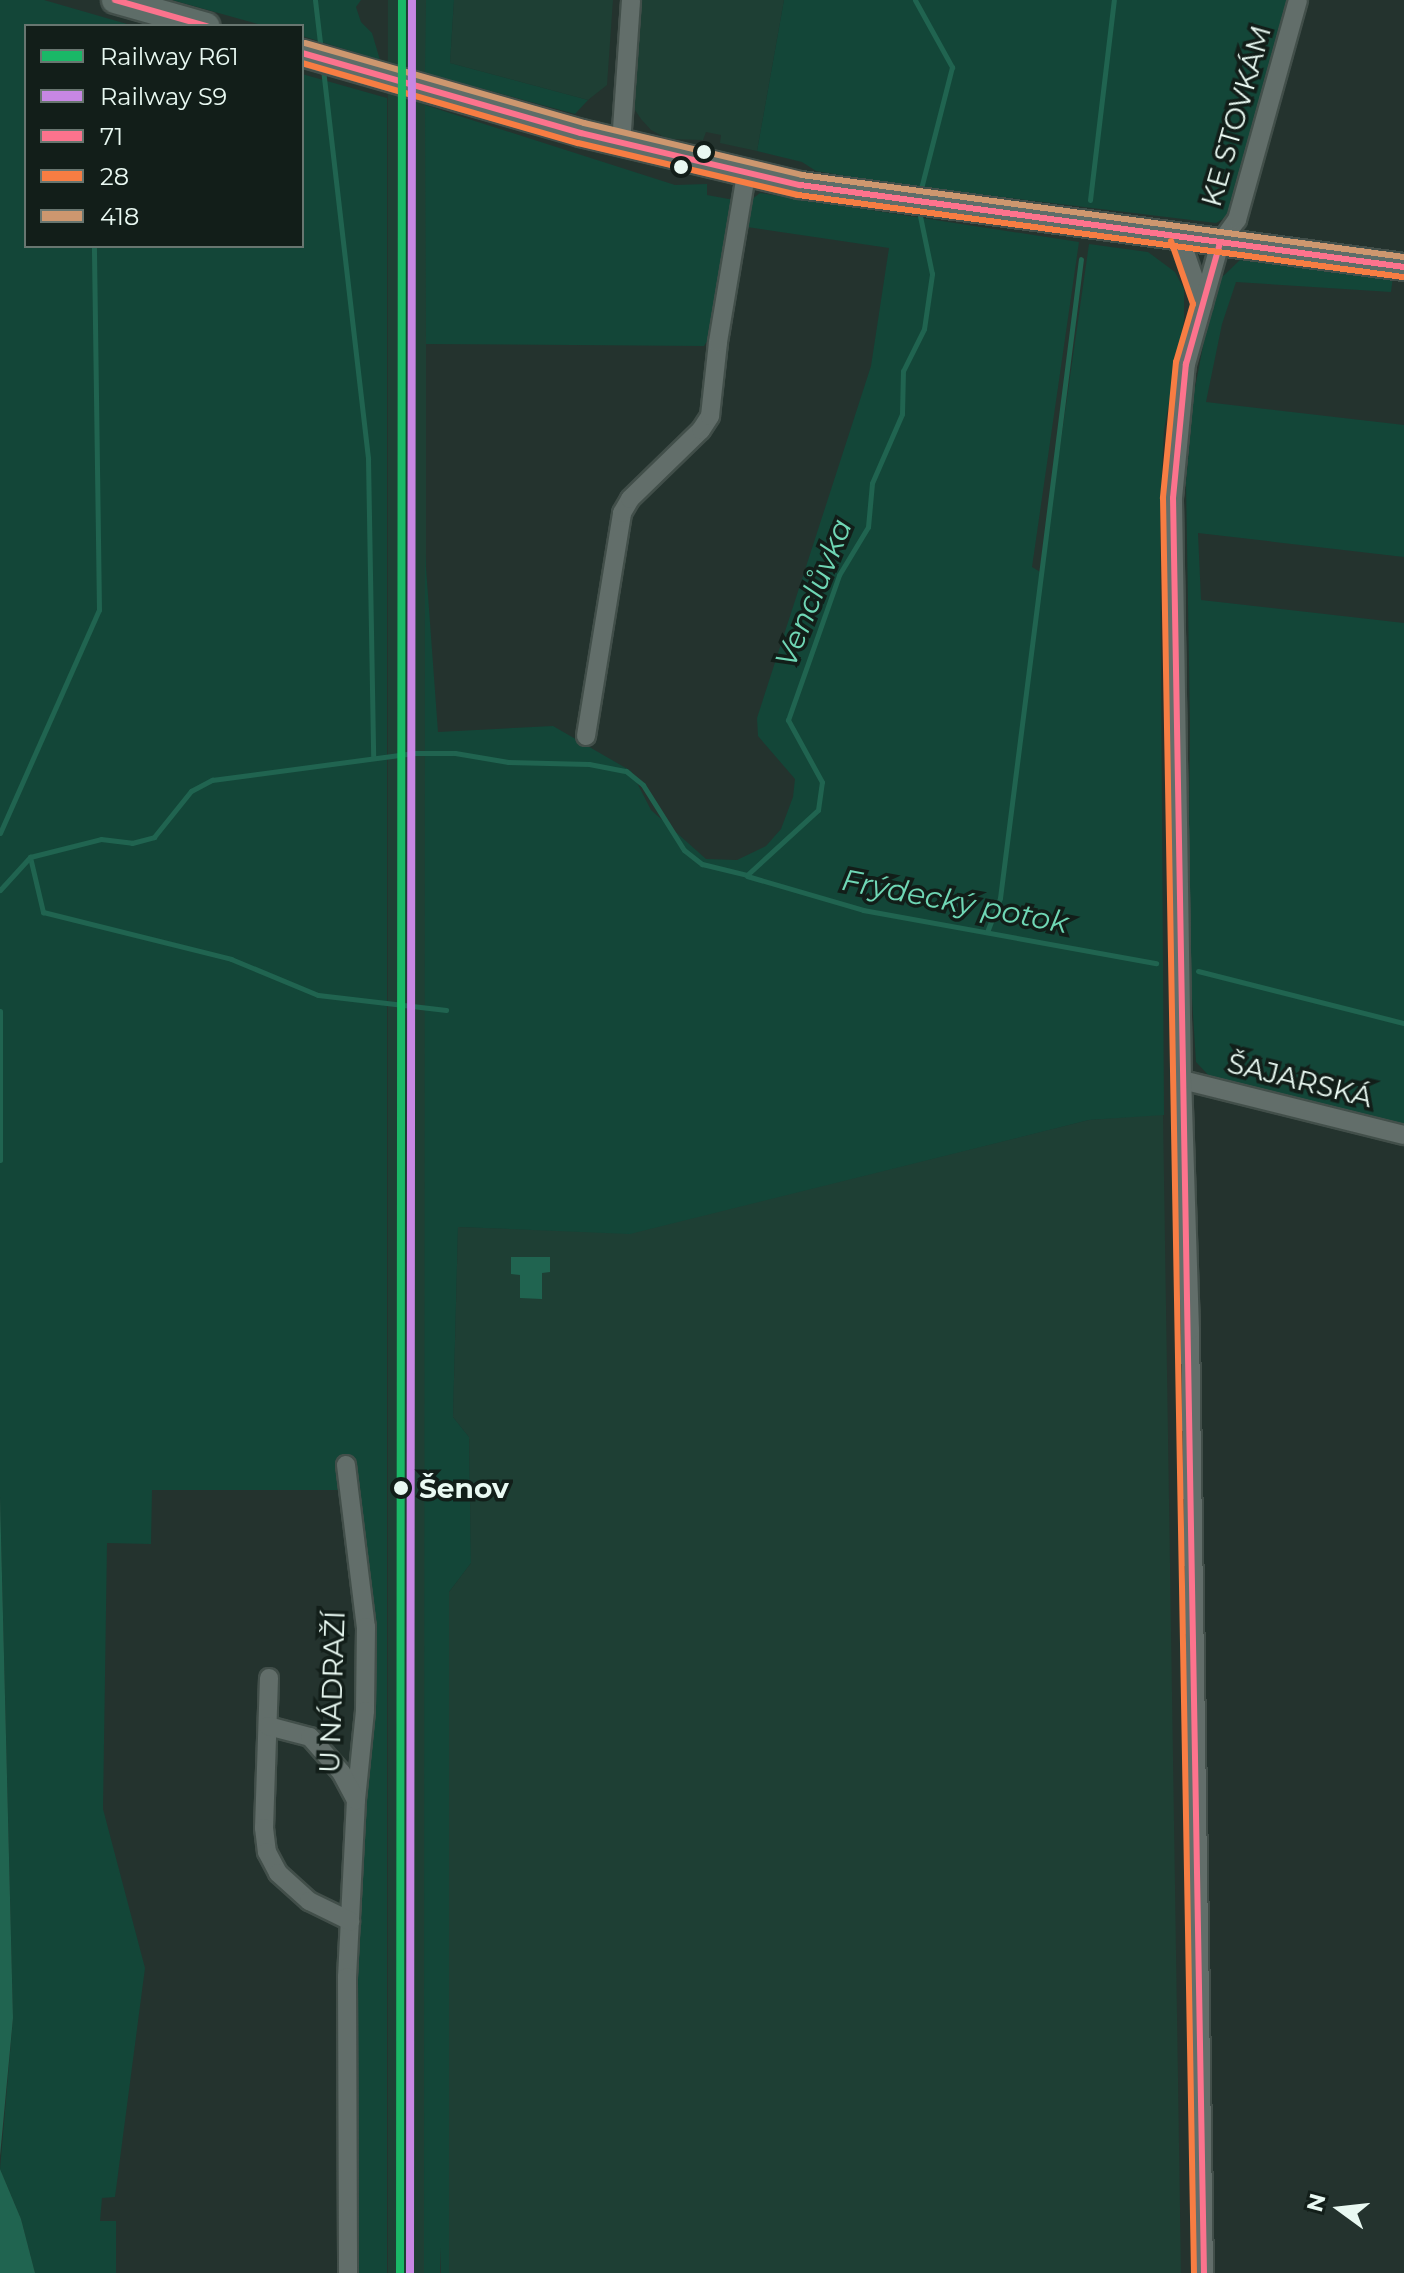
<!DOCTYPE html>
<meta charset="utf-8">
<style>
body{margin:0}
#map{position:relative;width:1404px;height:2273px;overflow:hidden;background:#24332e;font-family:Montserrat,sans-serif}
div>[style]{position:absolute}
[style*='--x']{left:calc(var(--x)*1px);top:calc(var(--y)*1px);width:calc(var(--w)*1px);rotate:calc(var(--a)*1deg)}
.built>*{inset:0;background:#1e3f34;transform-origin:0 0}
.green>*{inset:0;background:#134638}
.water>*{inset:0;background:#206450}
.stream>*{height:5px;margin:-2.5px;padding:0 2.5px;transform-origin:2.5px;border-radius:2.5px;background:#206450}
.roads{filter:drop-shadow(2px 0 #424f4a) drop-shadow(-2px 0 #424f4a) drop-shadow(0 2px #424f4a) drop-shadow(0 -2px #424f4a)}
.street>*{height:18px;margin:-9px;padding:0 9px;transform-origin:9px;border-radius:9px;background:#626e6a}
.secondary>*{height:26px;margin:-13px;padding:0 13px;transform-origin:13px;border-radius:13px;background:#5e6d68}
.bus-1>*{height:6px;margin:-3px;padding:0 3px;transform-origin:3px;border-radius:3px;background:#fc738d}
.bus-2>*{height:6px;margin:-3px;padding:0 3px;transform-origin:3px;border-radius:3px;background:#f77d43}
.bus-3>*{height:6px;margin:-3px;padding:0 3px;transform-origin:3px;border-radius:3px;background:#cd976f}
.rail-1>*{height:8px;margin:-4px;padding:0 4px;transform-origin:4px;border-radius:4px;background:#1ab867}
.rail-2>*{height:8px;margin:-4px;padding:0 4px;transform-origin:4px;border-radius:4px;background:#c787e3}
.dots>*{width:22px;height:22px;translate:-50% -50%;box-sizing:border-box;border:4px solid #121e19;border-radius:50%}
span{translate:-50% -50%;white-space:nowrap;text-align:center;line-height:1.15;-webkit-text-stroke:7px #121e19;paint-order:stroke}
.street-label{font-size:28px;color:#e9f9f2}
.stop-label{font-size:28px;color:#e9f9f2;font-weight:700}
.left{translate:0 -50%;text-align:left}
.water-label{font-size:30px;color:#6fd7b5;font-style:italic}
.legend{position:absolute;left:24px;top:24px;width:280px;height:224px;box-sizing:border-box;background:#121e19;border:2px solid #687670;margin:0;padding:10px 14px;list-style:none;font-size:24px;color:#e9f9f2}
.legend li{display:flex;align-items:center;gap:16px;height:40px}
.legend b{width:40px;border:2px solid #687670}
.north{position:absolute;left:1300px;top:2169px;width:80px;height:80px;-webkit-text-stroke:6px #121e19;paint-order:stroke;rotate:285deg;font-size:22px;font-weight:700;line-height:32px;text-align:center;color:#e9f9f2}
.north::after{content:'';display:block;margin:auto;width:28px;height:36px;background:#e9f9f2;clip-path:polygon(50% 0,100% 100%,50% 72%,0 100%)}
</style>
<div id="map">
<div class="built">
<i style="left:388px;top:0;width:38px;height:2273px"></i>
<i style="clip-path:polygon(454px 0,613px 0,607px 85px,588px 100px,450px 63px)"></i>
<i style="clip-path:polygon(640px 0,784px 0,757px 151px,720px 143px,721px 135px,706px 132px,703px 140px,668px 139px,651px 130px,641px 119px,635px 110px,635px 99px)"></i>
<i style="clip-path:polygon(1163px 1114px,1181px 2273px,449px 2273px,449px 1592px,471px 1563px,469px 1437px,453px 1417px,458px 1227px,630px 1233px,1089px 1120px)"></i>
</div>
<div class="green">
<i style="clip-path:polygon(0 0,44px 0,134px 26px,26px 26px,26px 246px,302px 246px,302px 74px,387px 98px,387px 2273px,357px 2273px,356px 2053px,351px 1992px,371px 1675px,342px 1490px,152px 1490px,151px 1544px,107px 1543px,103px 1809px,145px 1968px,115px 2197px,102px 2198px,100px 2221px,116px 2221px,116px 2273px,35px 2273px,21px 2219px,0 2169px,13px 2018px,0 1496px)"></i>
<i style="clip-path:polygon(172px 0,361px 0,356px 7px,361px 22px,372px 33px,380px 60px,302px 36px,302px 26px,265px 26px)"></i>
<i style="clip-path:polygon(426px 0,454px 0,450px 63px,588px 100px,575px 114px,425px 73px)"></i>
<i style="clip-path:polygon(784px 0,1291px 0,1228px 216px,1216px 223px,894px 184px,816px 171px,802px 162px,757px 151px)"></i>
<i style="clip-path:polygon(425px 105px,675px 185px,707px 184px,707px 195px,734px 200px,712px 334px,704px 346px,426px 344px)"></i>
<i style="clip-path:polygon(760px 193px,1079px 242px,1032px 567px,1042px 573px,1089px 244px,1148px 252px,1175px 272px,1184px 289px,1184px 320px,1164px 430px,1160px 512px,1164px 1115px,1089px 1120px,630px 1234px,458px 1227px,453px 1417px,469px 1437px,471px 1563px,449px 1592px,449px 2273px,441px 2273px,440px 2247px,440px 2273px,424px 2273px,425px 554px,438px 732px,553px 726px,631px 771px,651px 810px,706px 859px,737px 860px,766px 846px,781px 829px,793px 797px,795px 779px,758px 736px,757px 718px,871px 366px,889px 248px,747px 227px,751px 200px)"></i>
<i style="clip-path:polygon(1240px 260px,1393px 277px,1391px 292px,1236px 282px,1222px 324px,1206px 402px,1404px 425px,1404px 557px,1198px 533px,1201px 600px,1404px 623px,1404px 1128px,1212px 1079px,1196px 1062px,1188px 935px,1190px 724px,1186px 482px,1194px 393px,1210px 309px,1219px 280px)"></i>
</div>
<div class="water">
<i style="clip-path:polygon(511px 1257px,550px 1257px,550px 1272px,542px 1273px,542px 1299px,520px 1298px,520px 1275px,511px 1274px)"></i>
<i style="clip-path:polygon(0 1496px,13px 2018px,0 2156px)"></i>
<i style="clip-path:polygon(0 2169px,21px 2219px,35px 2273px,0 2273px)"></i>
</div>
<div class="stream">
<i style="--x:315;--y:0;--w:51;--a:83.3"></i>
<i style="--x:915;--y:0;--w:77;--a:61.1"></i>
<i style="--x:952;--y:67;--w:130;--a:104.3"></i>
<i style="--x:323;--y:69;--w:393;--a:83.4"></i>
<i style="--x:368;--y:459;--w:297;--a:89"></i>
<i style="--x:1090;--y:200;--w:201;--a:-83.2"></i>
<i style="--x:0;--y:833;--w:244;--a:-66.1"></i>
<i style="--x:99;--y:610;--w:364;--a:-90.8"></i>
<i style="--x:30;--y:857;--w:57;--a:76.7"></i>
<i style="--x:43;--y:912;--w:194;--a:14"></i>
<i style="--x:231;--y:959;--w:94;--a:22.5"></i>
<i style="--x:318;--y:995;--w:129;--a:6.7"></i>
<i style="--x:747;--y:876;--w:121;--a:16.3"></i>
<i style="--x:863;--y:910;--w:298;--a:10.3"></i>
<i style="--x:0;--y:890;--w:45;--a:-47.7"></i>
<i style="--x:30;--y:857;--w:73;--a:-14.2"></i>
<i style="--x:101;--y:839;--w:31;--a:7"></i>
<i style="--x:132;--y:843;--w:23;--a:-15"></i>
<i style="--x:154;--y:837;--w:59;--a:-51.2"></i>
<i style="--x:191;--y:791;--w:24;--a:-28"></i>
<i style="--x:212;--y:780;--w:204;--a:-7.6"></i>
<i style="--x:414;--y:753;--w:41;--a:0"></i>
<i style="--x:455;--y:753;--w:54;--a:9.6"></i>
<i style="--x:508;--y:762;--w:81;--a:1.4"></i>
<i style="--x:589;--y:764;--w:38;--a:11"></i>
<i style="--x:626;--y:771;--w:22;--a:39"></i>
<i style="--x:643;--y:785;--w:77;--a:57.8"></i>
<i style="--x:684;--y:850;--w:23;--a:38"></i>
<i style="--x:702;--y:864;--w:46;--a:13.7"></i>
<i style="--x:747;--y:875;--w:96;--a:-42.5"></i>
<i style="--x:818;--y:810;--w:28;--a:-82"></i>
<i style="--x:822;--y:782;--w:71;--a:-118.7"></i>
<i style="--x:788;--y:720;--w:154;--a:-70.6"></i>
<i style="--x:839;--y:575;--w:56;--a:-58.9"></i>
<i style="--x:868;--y:527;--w:44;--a:-84.8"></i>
<i style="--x:872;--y:483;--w:75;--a:-66.5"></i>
<i style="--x:902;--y:414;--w:43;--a:-88.7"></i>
<i style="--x:903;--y:371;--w:47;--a:-63.4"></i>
<i style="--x:924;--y:329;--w:56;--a:-81.7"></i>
<i style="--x:932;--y:274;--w:64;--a:-101.7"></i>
<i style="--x:987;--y:932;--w:36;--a:-69"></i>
<i style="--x:1000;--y:898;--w:644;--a:-82.78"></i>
<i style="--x:1198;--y:971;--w:212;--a:14.2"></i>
<i style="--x:0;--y:1011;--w:149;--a:90"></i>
</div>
<div class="roads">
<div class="street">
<i style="--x:621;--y:144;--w:144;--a:-86"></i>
<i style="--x:1180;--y:238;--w:70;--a:70.8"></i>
<i style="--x:586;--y:736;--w:226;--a:-80.8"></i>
<i style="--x:622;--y:513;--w:16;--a:-60"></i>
<i style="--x:630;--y:499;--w:99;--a:-44.2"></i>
<i style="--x:701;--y:430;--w:17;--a:-57"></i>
<i style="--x:710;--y:416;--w:74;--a:-83.8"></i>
<i style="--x:718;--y:342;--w:170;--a:-80.5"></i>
<i style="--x:1182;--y:1080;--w:229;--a:13.9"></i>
<i style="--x:346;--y:1465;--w:163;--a:83"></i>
<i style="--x:366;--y:1627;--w:84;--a:90.7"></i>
<i style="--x:365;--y:1711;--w:89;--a:95.8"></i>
<i style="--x:356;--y:1800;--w:177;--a:92.9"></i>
<i style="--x:347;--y:1977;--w:296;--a:89.8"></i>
<i style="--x:269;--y:1678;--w:150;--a:91.9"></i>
<i style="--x:264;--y:1828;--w:24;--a:83"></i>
<i style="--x:267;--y:1852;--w:24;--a:62"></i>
<i style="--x:278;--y:1873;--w:42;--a:42.1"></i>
<i style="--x:309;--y:1901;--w:46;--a:26"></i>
<i style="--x:268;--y:1726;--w:43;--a:14.7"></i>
<i style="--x:310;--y:1737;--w:47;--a:48.5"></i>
<i style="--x:341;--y:1772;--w:32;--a:62"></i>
<i style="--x:1204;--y:2273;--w:943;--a:-90.85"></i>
<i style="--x:1190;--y:1330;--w:250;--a:-91.8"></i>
<i style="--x:1182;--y:1080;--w:582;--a:-90.89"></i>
<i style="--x:1173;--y:498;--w:135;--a:-84.5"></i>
<i style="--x:1186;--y:364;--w:126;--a:-74.3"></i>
<i style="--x:1220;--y:243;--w:29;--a:-54"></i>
<i style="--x:1237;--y:220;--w:228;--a:-74.5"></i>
</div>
<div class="secondary">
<i style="--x:115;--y:0;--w:95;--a:15.9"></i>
<i style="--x:302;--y:53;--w:290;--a:16"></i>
<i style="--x:581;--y:133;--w:225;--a:13.4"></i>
<i style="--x:800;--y:185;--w:610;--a:7.73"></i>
</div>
</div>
<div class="bus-1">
<i style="--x:115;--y:0;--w:95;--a:15.9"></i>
<i style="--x:302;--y:53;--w:290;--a:16"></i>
<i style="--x:581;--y:133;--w:225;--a:13.4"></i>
<i style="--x:800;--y:185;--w:610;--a:7.73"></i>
<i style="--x:1204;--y:2273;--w:1775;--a:-91"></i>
<i style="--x:1173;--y:498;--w:135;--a:-84.5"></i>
<i style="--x:1186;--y:364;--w:126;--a:-74.3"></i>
</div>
<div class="bus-2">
<i style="--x:302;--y:63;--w:287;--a:16.2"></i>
<i style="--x:578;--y:143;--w:226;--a:13.3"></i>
<i style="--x:798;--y:195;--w:611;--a:7.72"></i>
<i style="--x:1171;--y:241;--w:67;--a:70.8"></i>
<i style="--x:1193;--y:304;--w:60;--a:106.3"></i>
<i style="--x:1176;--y:362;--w:137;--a:95.5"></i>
<i style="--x:1163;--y:498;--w:1775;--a:89"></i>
</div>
<div class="bus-3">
<i style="--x:305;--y:43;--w:290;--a:16"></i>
<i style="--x:584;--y:123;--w:224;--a:13.4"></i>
<i style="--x:802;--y:175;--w:608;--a:7.76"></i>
</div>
<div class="rail-1">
<i style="--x:400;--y:2273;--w:2273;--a:-89.95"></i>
</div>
<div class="rail-2">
<i style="--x:410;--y:2273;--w:2273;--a:-89.95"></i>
</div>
<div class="dots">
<i style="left:704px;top:152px;background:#e9f9f2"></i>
<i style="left:681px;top:167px;background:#e9f9f2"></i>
<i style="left:401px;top:1488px;background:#e9f9f2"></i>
</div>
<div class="street-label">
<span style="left:1236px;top:116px;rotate:-74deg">KE STOVKÁM</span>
<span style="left:1300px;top:1080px;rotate:14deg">ŠAJARSKÁ</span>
<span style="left:332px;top:1692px;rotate:-88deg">U NÁDRAŽÍ</span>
</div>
<div class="stop-label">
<span class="left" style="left:419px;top:1488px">Šenov</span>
</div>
<div class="water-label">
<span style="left:814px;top:593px;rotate:-68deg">Venclůvka</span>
<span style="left:955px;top:902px;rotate:11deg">Frýdecký potok</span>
</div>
<ul class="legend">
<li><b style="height:10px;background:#1ab867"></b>Railway R61</li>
<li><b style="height:10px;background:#c787e3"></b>Railway S9</li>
<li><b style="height:10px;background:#fc738d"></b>71</li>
<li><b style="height:10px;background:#f77d43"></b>28</li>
<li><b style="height:10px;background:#cd976f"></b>418</li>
</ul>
<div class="north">N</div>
</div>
